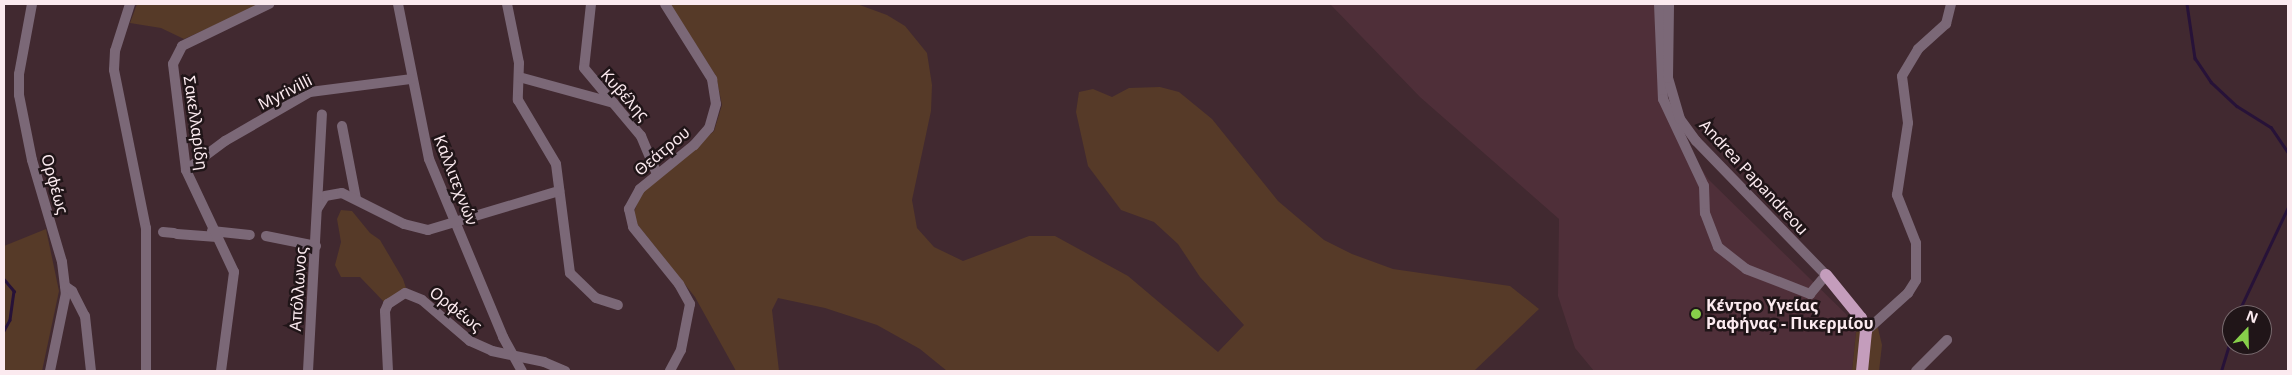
<!DOCTYPE html>
<meta charset="utf-8">
<style>
body{margin:0}
#map{position:relative;width:2292px;height:375px;overflow:hidden;background:#412930;font-family:"Noto Sans",sans-serif}
div>[style]{position:absolute}
[style*='--x']{left:calc(var(--x)*1px);top:calc(var(--y)*1px);width:calc(var(--w)*1px);rotate:calc(var(--a)*1deg)}
.built>*{inset:0;background:#4f2f39}
.green>*{inset:0;background:#563a28}
.stream>*{height:2.5px;margin:-1.25px;padding:0 1.25px;transform-origin:1.25px;border-radius:1.25px;background:#271238}
.minor>*{height:10px;margin:-5px;padding:0 5px;transform-origin:5px;border-radius:5px;background:#7b6877}
.major>*{height:12px;margin:-6px;padding:0 6px;transform-origin:6px;border-radius:6px;background:#c49dbc}
.dots>*{width:14px;height:14px;translate:-50% -50%;box-sizing:border-box;border:2px solid #201518;border-radius:50%}
span{translate:-50% -50%;white-space:nowrap;text-align:center;line-height:1.15;-webkit-text-stroke:5px #201518;paint-order:stroke}
.street-label{font-size:16px;color:#fbeaef}
.poi-label{font-size:16px;color:#fbeaef;font-weight:700}
.left{translate:0 -50%;text-align:left}
.frame{position:absolute;inset:0;border:5px solid #fbeaef;pointer-events:none}
.north{position:absolute;left:2222px;top:305px;width:50px;height:50px;box-sizing:border-box;background:#201518;border:1px solid #786a6e;border-radius:50%;rotate:21deg;font-size:14px;font-weight:700;line-height:20px;text-align:center;color:#fbeaef}
.north::after{content:'';display:block;margin:auto;width:18px;height:22px;background:#87cf4a;clip-path:polygon(50% 0,100% 100%,50% 72%,0 100%)}
</style>
<div id="map">
<div class="built">
<i style="clip-path:polygon(1330px 4px,1661px 4px,1662px 93px,1677px 131px,1708px 179px,1846px 314px,1856px 332px,1852px 371px,1594px 371px,1575px 348px,1558px 296px,1559px 219px,1420px 97px)"></i>
</div>
<div class="green">
<i style="clip-path:polygon(137px 4px,262px 4px,184px 39px,161px 28px,130px 23px)"></i>
<i style="clip-path:polygon(670px 4px,857px 4px,887px 15px,905px 26px,927px 53px,932px 85px,931px 111px,912px 200px,917px 228px,934px 247px,963px 261px,1029px 236px,1055px 236px,1128px 276px,1218px 352px,1244px 325px,1200px 277px,1178px 244px,1154px 222px,1121px 210px,1088px 166px,1076px 112px,1079px 92px,1093px 89px,1112px 97px,1129px 88px,1160px 87px,1179px 92px,1212px 119px,1278px 201px,1324px 240px,1352px 254px,1393px 269px,1510px 286px,1539px 309px,1474px 371px,947px 371px,920px 349px,877px 325px,825px 308px,778px 298px,772px 310px,779px 371px,736px 371px,695px 297px,637px 224px,634px 212px,642px 192px,714px 131px,722px 105px,716px 76px)"></i>
<i style="clip-path:polygon(341px 210px,352px 211px,370px 233px,380px 240px,403px 279px,406px 288px,385px 303px,360px 277px,341px 277px,335px 265px,341px 242px,337px 219px)"></i>
<i style="clip-path:polygon(46px 229px,59px 291px,42px 371px,4px 371px,4px 246px)"></i>
<i style="clip-path:polygon(1877px 324px,1882px 345px,1879px 371px,1852px 371px,1856px 332px)"></i>
</div>
<div class="stream">
<i style="--x:2187;--y:4;--w:55;--a:81.6"></i>
<i style="--x:2195;--y:58;--w:29;--a:56"></i>
<i style="--x:2211;--y:82;--w:35;--a:43"></i>
<i style="--x:2237;--y:106;--w:40;--a:32"></i>
<i style="--x:2271;--y:127;--w:30;--a:56"></i>
<i style="--x:4;--y:279;--w:16;--a:50"></i>
<i style="--x:14;--y:291;--w:29;--a:98"></i>
<i style="--x:10;--y:320;--w:13;--a:119"></i>
<i style="--x:2237;--y:315;--w:119;--a:-64.7"></i>
<i style="--x:2221;--y:371;--w:38;--a:-73"></i>
</div>
<div class="minor">
<i style="--x:32;--y:4;--w:71;--a:100.5"></i>
<i style="--x:19;--y:74;--w:21;--a:90"></i>
<i style="--x:19;--y:95;--w:66;--a:78.7"></i>
<i style="--x:32;--y:160;--w:106;--a:73.6"></i>
<i style="--x:62;--y:262;--w:31;--a:83"></i>
<i style="--x:66;--y:293;--w:80;--a:101.6"></i>
<i style="--x:130;--y:4;--w:49;--a:107.7"></i>
<i style="--x:115;--y:51;--w:19;--a:93"></i>
<i style="--x:114;--y:70;--w:161;--a:78.6"></i>
<i style="--x:146;--y:228;--w:143;--a:90"></i>
<i style="--x:398;--y:4;--w:158;--a:78.7"></i>
<i style="--x:429;--y:159;--w:193;--a:67.4"></i>
<i style="--x:503;--y:337;--w:39;--a:61"></i>
<i style="--x:507;--y:4;--w:60;--a:78.5"></i>
<i style="--x:519;--y:63;--w:37;--a:92"></i>
<i style="--x:518;--y:100;--w:74;--a:59.3"></i>
<i style="--x:556;--y:164;--w:110;--a:82.7"></i>
<i style="--x:570;--y:273;--w:36;--a:44"></i>
<i style="--x:596;--y:298;--w:23;--a:18"></i>
<i style="--x:591;--y:4;--w:64;--a:96.2"></i>
<i style="--x:584;--y:68;--w:89;--a:50"></i>
<i style="--x:641;--y:136;--w:41;--a:67.2"></i>
<i style="--x:665;--y:4;--w:89;--a:57.9"></i>
<i style="--x:712;--y:79;--w:25;--a:81"></i>
<i style="--x:716;--y:104;--w:25;--a:106"></i>
<i style="--x:709;--y:128;--w:23;--a:131"></i>
<i style="--x:694;--y:145;--w:70;--a:140.8"></i>
<i style="--x:640;--y:189;--w:23;--a:119"></i>
<i style="--x:629;--y:209;--w:18;--a:77"></i>
<i style="--x:633;--y:227;--w:73;--a:51.1"></i>
<i style="--x:679;--y:284;--w:23;--a:61"></i>
<i style="--x:690;--y:304;--w:47;--a:101.1"></i>
<i style="--x:681;--y:350;--w:24;--a:118"></i>
<i style="--x:1659;--y:4;--w:95;--a:87.6"></i>
<i style="--x:1663;--y:99;--w:96;--a:64.8"></i>
<i style="--x:1704;--y:186;--w:27;--a:88"></i>
<i style="--x:1705;--y:213;--w:36;--a:69"></i>
<i style="--x:1718;--y:247;--w:36;--a:38"></i>
<i style="--x:1746;--y:269;--w:69;--a:21.3"></i>
<i style="--x:1810;--y:294;--w:25;--a:-50"></i>
<i style="--x:1826;--y:275;--w:187;--a:-134.1"></i>
<i style="--x:1696;--y:141;--w:27;--a:-126"></i>
<i style="--x:1680;--y:119;--w:43;--a:-106.3"></i>
<i style="--x:1668;--y:78;--w:74;--a:-89.2"></i>
<i style="--x:519;--y:77;--w:98;--a:15.3"></i>
<i style="--x:342;--y:126;--w:74;--a:79.1"></i>
<i style="--x:186;--y:170;--w:49;--a:-36.6"></i>
<i style="--x:225;--y:141;--w:98;--a:-30"></i>
<i style="--x:310;--y:92;--w:103;--a:-7.3"></i>
<i style="--x:317;--y:209;--w:15;--a:-58"></i>
<i style="--x:325;--y:196;--w:17;--a:-10"></i>
<i style="--x:342;--y:193;--w:69;--a:26.6"></i>
<i style="--x:404;--y:224;--w:25;--a:14"></i>
<i style="--x:428;--y:230;--w:137;--a:-16.6"></i>
<i style="--x:212;--y:231;--w:38;--a:6"></i>
<i style="--x:163;--y:232;--w:11;--a:5"></i>
<i style="--x:177;--y:234;--w:40;--a:4.3"></i>
<i style="--x:266;--y:236;--w:51;--a:11.3"></i>
<i style="--x:65;--y:286;--w:9;--a:36"></i>
<i style="--x:72;--y:291;--w:28;--a:63"></i>
<i style="--x:85;--y:316;--w:55;--a:83.8"></i>
<i style="--x:1866;--y:331;--w:57;--a:-42.1"></i>
<i style="--x:1908;--y:293;--w:15;--a:-58"></i>
<i style="--x:1916;--y:280;--w:37;--a:-90"></i>
<i style="--x:1916;--y:243;--w:52;--a:-111.6"></i>
<i style="--x:1897;--y:195;--w:73;--a:-81.3"></i>
<i style="--x:1908;--y:123;--w:47;--a:-97.3"></i>
<i style="--x:1902;--y:76;--w:31;--a:-59"></i>
<i style="--x:1918;--y:49;--w:38;--a:-42"></i>
<i style="--x:1946;--y:24;--w:21;--a:-76"></i>
<i style="--x:221;--y:371;--w:100;--a:-82.5"></i>
<i style="--x:234;--y:272;--w:113;--a:-115.2"></i>
<i style="--x:186;--y:170;--w:107;--a:-97"></i>
<i style="--x:173;--y:64;--w:20;--a:-63"></i>
<i style="--x:182;--y:46;--w:97;--a:-25.8"></i>
<i style="--x:308;--y:371;--w:257;--a:-86.9"></i>
<i style="--x:388;--y:371;--w:60;--a:-92.9"></i>
<i style="--x:385;--y:311;--w:8;--a:-67"></i>
<i style="--x:388;--y:304;--w:20;--a:-33"></i>
<i style="--x:405;--y:293;--w:18;--a:22"></i>
<i style="--x:422;--y:300;--w:63;--a:40.5"></i>
<i style="--x:470;--y:341;--w:24;--a:24"></i>
<i style="--x:492;--y:351;--w:53;--a:11.9"></i>
<i style="--x:544;--y:362;--w:23;--a:23"></i>
<i style="--x:1916;--y:371;--w:44;--a:-45"></i>
</div>
<div class="major">
<i style="--x:1826;--y:275;--w:55;--a:50.9"></i>
<i style="--x:1861;--y:318;--w:14;--a:69"></i>
<i style="--x:1866;--y:331;--w:40;--a:95.7"></i>
</div>
<div class="dots">
<i style="left:1696px;top:314px;background:#87cf4a"></i>
</div>
<div class="street-label">
<span style="left:285px;top:92px;rotate:-27deg">Myrivilli</span>
<span style="left:625px;top:95px;rotate:48deg">Κυβέλης</span>
<span style="left:196px;top:123px;rotate:82deg">Σακελλαρίδη</span>
<span style="left:662px;top:151px;rotate:-40deg">Θεάτρου</span>
<span style="left:1754px;top:177px;rotate:47deg">Andrea Papandreou</span>
<span style="left:456px;top:180px;rotate:69deg">Καλλιτεχνών</span>
<span style="left:55px;top:184px;rotate:74deg">Ορφέως</span>
<span style="left:298px;top:289px;rotate:-86deg">Απόλλωνος</span>
<span style="left:456px;top:309px;rotate:38deg">Ορφέως</span>
</div>
<div class="poi-label">
<span class="left" style="left:1706px;top:314px">Κέντρο Υγείας<br>Ραφήνας - Πικερμίου</span>
</div>
<div class="frame"></div>
<div class="north">N</div>
</div>
